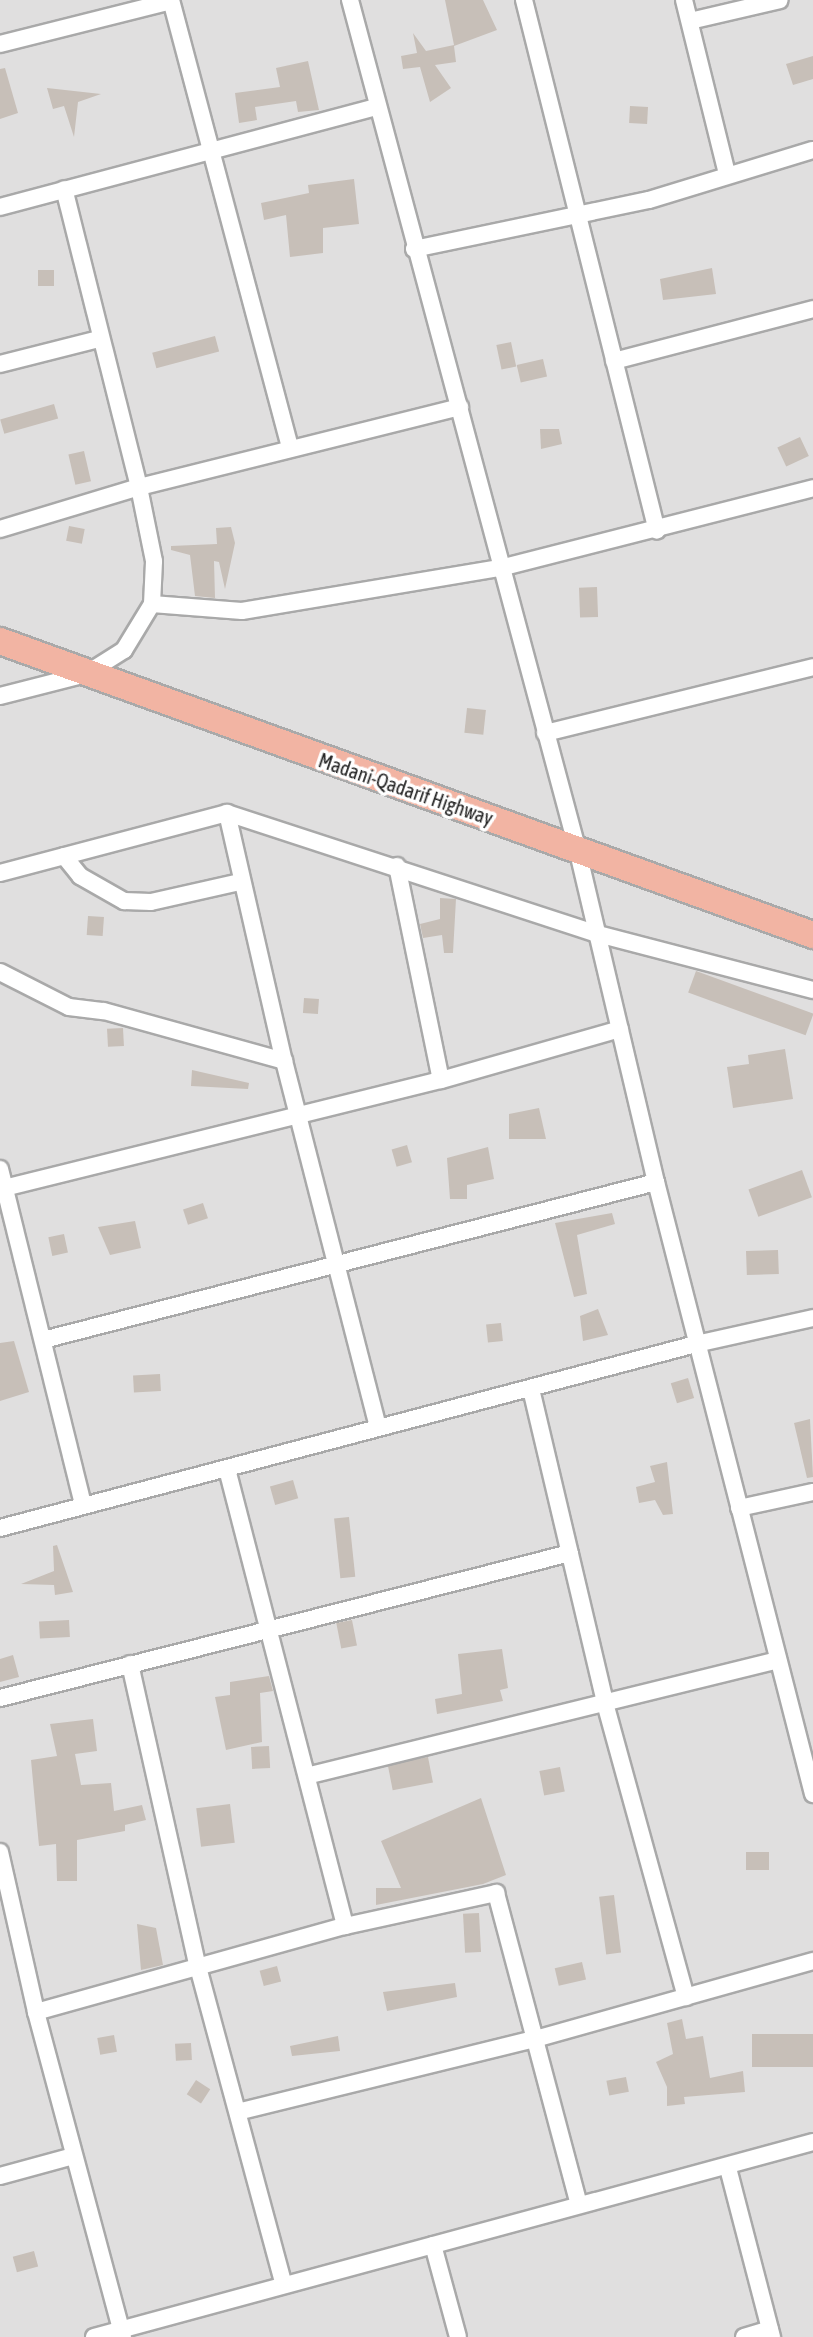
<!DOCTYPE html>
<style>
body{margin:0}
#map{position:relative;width:813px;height:2337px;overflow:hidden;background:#f2efe9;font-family:"Asap Condensed",sans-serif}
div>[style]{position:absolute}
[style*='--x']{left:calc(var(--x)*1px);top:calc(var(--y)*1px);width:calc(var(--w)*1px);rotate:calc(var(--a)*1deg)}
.residential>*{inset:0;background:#e0dfdf;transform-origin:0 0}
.building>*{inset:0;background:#c7bfb8;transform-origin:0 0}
.roads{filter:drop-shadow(2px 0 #a9a9a9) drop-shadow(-2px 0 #a9a9a9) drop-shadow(0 2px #a9a9a9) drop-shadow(0 -2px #a9a9a9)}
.minor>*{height:16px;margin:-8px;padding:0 8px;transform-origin:8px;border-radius:8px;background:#fff}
.trunk>*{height:26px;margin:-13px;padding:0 13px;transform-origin:13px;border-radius:13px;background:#f2b4a3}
span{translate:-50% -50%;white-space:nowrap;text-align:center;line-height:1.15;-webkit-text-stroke:7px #fff;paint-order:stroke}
.street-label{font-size:20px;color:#222}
</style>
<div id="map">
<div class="residential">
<i style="left:0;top:0;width:813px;height:2337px"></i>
</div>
<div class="building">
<i style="clip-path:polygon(445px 0,483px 0,497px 30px,454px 46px,456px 62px,435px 65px,451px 88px,430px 102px,420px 67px,403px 69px,401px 56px,417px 53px,413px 33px,426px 51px,454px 45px)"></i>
<i style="clip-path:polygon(813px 56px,813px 79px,793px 85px,786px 64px)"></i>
<i style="clip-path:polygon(308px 61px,319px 110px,298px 112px,296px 101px,255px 107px,257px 120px,239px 123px,235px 93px,280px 87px,276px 68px)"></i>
<i style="clip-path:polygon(5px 68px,18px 113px,0 119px,0 69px)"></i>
<i style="clip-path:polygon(47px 88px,101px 94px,78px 102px,74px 137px,64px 106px,53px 109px)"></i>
<i style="left:630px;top:106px;width:18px;height:17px;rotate:3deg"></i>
<i style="clip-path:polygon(354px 179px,359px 224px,323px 228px,323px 253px,290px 257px,286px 215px,264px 220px,261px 203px,309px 193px,308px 185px)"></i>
<i style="clip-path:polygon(712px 268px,716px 294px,663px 300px,660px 279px)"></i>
<i style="left:54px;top:270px;width:16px;height:16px;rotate:90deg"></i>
<i style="left:215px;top:336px;width:16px;height:65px;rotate:75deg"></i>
<i style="left:511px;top:342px;width:25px;height:15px;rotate:78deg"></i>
<i style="left:543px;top:359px;width:18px;height:27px;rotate:77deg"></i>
<i style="left:54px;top:404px;width:15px;height:56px;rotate:74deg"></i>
<i style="clip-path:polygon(540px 429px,559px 429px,562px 444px,541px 449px)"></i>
<i style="left:800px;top:437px;width:21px;height:25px;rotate:65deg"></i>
<i style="left:84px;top:451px;width:31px;height:16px;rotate:77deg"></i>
<i style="left:69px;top:526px;width:16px;height:15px;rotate:11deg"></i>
<i style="clip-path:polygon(231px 527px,235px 543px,225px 589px,219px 562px,214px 561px,215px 598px,195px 596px,190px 555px,171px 550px,171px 546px,217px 544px,216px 528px)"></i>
<i style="left:597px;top:587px;width:30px;height:18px;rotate:88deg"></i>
<i style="left:467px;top:708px;width:19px;height:25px;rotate:6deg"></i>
<i style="clip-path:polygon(440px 898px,456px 899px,453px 953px,444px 953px,442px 935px,423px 938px,420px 924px,440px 919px)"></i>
<i style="left:88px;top:916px;width:16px;height:19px;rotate:4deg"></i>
<i style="left:696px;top:971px;width:125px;height:23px;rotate:20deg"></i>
<i style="left:304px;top:998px;width:15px;height:15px;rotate:4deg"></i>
<i style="left:123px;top:1028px;width:18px;height:16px;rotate:87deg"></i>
<i style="clip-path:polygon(785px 1049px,793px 1099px,733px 1108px,727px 1067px,749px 1064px,748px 1055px)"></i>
<i style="clip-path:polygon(192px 1070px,249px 1083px,248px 1089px,191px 1086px)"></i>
<i style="clip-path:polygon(539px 1108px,546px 1139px,509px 1139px,509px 1114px)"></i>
<i style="left:407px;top:1145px;width:18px;height:16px;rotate:74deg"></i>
<i style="clip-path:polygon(488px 1147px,494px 1179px,467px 1185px,467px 1199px,450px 1199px,447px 1158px)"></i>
<i style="left:802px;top:1170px;width:29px;height:57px;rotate:70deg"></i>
<i style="left:203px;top:1203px;width:16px;height:21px;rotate:72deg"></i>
<i style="clip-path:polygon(612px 1213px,615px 1224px,577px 1235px,587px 1294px,574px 1297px,555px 1223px)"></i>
<i style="clip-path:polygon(135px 1221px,141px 1248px,110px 1255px,98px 1227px)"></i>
<i style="left:64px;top:1234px;width:19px;height:16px;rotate:78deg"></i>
<i style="left:778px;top:1250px;width:24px;height:32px;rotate:88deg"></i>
<i style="clip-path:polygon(598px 1309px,608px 1335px,583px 1341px,580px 1316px)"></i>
<i style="left:501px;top:1323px;width:18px;height:15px;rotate:84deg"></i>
<i style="clip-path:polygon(14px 1341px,29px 1392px,0 1401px,0 1343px)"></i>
<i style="left:160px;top:1374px;width:17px;height:27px;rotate:87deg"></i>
<i style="left:688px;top:1378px;width:21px;height:18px;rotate:73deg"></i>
<i style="clip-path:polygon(810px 1419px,813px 1477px,807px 1478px,794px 1423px)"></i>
<i style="clip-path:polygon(667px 1462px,673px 1514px,663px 1515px,655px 1500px,639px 1503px,636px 1487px,655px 1482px,650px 1466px)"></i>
<i style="left:293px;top:1480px;width:19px;height:24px;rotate:74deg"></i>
<i style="left:349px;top:1517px;width:60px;height:15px;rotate:84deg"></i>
<i style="clip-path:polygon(57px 1545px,73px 1592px,55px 1595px,54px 1585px,21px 1584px,54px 1571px,53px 1546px)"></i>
<i style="left:69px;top:1620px;width:17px;height:30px;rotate:87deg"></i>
<i style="left:352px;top:1620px;width:26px;height:16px;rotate:79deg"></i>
<i style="clip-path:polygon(502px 1649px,508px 1688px,500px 1690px,503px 1701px,437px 1714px,435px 1699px,462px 1694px,458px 1654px)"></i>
<i style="clip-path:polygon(13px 1655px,19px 1677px,0 1682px,0 1659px)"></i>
<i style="clip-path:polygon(269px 1676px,273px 1691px,260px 1693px,262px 1742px,226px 1750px,215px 1697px,230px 1695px,230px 1682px)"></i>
<i style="clip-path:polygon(93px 1719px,97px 1751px,75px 1754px,81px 1785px,111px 1783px,114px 1811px,142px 1805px,146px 1820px,125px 1825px,125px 1831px,77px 1840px,77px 1881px,57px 1881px,56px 1844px,39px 1846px,31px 1760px,57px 1756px,50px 1724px)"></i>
<i style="left:269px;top:1746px;width:22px;height:18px;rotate:87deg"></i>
<i style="left:428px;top:1757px;width:26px;height:41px;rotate:79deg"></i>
<i style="left:560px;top:1767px;width:25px;height:21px;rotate:79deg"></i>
<i style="clip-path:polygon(481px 1798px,506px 1875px,483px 1884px,376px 1905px,376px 1888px,401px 1888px,381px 1841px)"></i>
<i style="left:230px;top:1804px;width:39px;height:34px;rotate:83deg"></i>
<i style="left:746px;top:1852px;width:23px;height:18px"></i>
<i style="left:614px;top:1895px;width:58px;height:15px;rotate:83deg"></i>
<i style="left:479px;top:1913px;width:39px;height:16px;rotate:87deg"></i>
<i style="clip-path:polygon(137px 1924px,156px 1928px,163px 1965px,141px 1970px)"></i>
<i style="left:582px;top:1962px;width:18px;height:28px;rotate:77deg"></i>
<i style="left:277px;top:1966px;width:16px;height:18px;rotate:75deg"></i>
<i style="clip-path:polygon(455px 1983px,457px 1997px,387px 2011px,383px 1992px)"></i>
<i style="clip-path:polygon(682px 2019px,686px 2039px,703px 2036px,710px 2078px,743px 2071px,745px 2092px,684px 2097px,685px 2104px,667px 2106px,667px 2087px,656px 2062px,673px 2054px,667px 2023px)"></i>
<i style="left:813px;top:2034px;width:33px;height:61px;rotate:90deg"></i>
<i style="left:114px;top:2035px;width:17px;height:17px;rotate:80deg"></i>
<i style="clip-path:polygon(338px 2036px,340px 2051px,292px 2056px,290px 2046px)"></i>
<i style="left:191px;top:2043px;width:17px;height:16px;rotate:87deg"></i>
<i style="left:626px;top:2077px;width:15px;height:20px;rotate:79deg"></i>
<i style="left:196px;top:2080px;width:17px;height:17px;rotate:33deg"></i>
<i style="left:34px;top:2251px;width:16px;height:22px;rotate:75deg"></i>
</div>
<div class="roads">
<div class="minor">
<i style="--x:171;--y:0;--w:463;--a:75.1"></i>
<i style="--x:350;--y:0;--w:878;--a:75.01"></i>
<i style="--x:577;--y:848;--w:343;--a:76.7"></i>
<i style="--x:656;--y:1182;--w:632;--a:75.61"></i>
<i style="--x:524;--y:0;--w:547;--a:75.94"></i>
<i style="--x:684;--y:0;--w:179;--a:76.1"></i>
<i style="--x:690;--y:21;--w:92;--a:-13.1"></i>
<i style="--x:0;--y:44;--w:176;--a:-14.1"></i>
<i style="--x:0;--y:207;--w:389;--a:-14.9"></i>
<i style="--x:414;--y:249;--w:240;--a:-11.8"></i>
<i style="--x:649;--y:200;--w:171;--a:-17"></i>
<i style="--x:614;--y:361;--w:206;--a:-14.6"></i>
<i style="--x:0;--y:364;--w:102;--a:-14.2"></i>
<i style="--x:0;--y:529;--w:145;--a:-16.8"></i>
<i style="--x:139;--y:487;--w:331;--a:-14"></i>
<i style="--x:152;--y:604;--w:90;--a:4.4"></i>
<i style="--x:242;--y:611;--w:266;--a:-9.5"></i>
<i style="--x:504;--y:567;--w:319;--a:-14.3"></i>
<i style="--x:0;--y:696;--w:89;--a:-14.3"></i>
<i style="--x:86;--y:674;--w:45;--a:-32.3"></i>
<i style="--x:124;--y:650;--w:54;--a:-58.7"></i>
<i style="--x:152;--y:604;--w:43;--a:-87.3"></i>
<i style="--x:154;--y:561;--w:76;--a:-101.5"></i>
<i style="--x:139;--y:487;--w:307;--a:-104.1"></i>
<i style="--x:545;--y:733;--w:276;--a:-13.8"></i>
<i style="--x:227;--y:813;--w:254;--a:77.1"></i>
<i style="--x:284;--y:1061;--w:378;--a:75.6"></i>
<i style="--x:64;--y:856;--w:26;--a:51"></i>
<i style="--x:80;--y:876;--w:51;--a:29.6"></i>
<i style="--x:124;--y:901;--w:27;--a:2"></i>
<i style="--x:151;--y:902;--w:91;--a:-12.7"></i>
<i style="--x:397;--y:866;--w:218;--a:78.4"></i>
<i style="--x:0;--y:873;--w:235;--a:-14.8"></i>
<i style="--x:227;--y:813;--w:390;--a:18.1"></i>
<i style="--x:598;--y:934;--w:222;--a:14.6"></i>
<i style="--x:0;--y:972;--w:77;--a:26.9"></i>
<i style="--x:69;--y:1007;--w:35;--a:7"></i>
<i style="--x:104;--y:1011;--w:187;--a:15.5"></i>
<i style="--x:0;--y:1169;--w:346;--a:76.1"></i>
<i style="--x:0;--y:1189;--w:454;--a:-13.9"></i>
<i style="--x:441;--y:1080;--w:186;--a:-15.9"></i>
<i style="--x:43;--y:1340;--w:633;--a:-14.45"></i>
<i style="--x:531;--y:1389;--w:323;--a:76.7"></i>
<i style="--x:605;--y:1703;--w:305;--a:74.6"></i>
<i style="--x:227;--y:1469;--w:472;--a:75.5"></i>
<i style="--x:739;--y:1508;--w:76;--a:-12.2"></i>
<i style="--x:0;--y:1528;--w:720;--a:-14.81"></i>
<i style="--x:696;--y:1344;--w:120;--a:-12.5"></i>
<i style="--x:130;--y:1664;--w:311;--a:77.4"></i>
<i style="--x:198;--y:1967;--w:327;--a:74.9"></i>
<i style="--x:0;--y:1698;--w:588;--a:-14.27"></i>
<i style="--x:310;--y:1775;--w:482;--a:-13.8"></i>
<i style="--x:0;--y:1852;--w:164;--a:77.3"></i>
<i style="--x:36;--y:2012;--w:336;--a:75"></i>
<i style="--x:36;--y:2012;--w:321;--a:-15.6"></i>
<i style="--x:345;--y:1926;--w:155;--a:-12.3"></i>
<i style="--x:496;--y:1893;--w:322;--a:75.1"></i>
<i style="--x:241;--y:2111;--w:307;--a:-13.8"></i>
<i style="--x:539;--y:2038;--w:285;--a:-15.7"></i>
<i style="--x:728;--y:2168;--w:175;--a:75.4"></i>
<i style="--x:0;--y:2176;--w:76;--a:-15.3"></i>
<i style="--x:433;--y:2245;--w:95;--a:74.8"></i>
<i style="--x:94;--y:2337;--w:745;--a:-15.17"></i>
<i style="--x:744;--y:2337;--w:27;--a:-17"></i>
</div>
<div class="trunk">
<i style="--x:0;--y:641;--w:865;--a:19.88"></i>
</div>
</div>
<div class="street-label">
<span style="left:406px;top:789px;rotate:19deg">Madani-Qadarif Highway</span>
</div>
</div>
